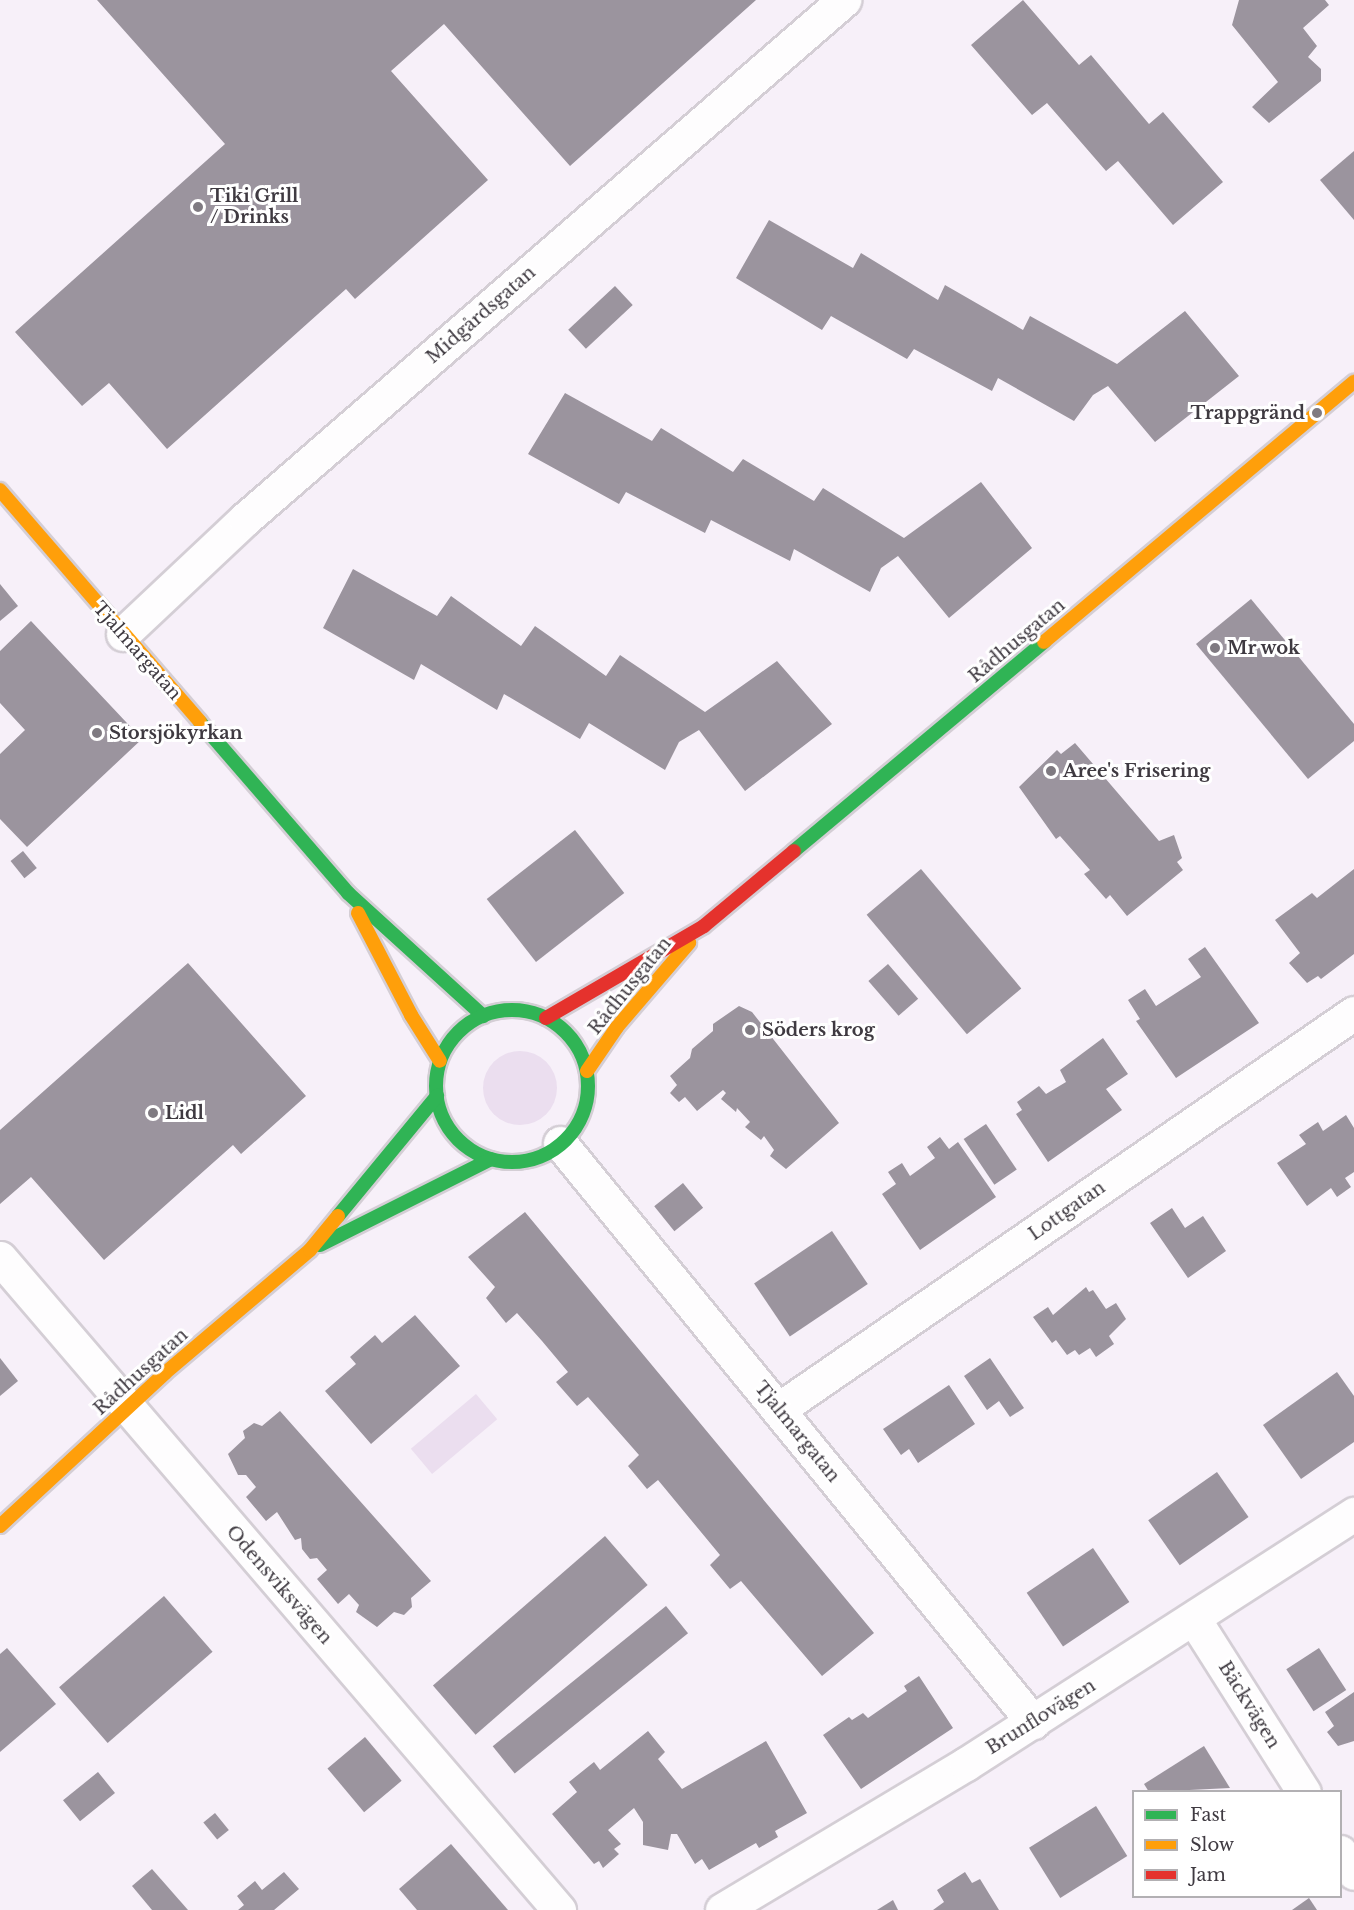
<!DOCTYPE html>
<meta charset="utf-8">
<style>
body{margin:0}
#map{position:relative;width:1354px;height:1910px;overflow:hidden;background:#f7f0f9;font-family:"Libre Baskerville",serif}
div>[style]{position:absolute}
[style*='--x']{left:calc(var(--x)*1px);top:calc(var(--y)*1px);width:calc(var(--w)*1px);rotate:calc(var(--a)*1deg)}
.green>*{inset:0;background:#ebdeef;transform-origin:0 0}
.round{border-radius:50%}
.building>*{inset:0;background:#9b949e;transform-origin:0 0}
.roads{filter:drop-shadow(2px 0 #d4ced5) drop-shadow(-2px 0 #d4ced5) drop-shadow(0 2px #d4ced5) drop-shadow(0 -2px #d4ced5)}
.street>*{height:33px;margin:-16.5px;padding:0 16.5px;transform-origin:16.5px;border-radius:16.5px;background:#fefdfe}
.fast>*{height:14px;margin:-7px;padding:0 7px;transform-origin:7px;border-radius:7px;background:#30b455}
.fast>.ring{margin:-7px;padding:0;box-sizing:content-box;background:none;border:14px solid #30b455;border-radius:50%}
.slow>*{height:14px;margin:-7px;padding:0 7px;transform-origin:7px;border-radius:7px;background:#ff9f0a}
.jam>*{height:14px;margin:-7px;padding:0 7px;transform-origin:7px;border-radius:7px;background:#e5322d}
.dots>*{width:16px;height:16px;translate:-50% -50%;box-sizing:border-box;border:3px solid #fff;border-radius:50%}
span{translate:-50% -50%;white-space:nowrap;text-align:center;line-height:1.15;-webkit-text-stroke:6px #fff;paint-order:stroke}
.poi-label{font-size:18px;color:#3f3a41;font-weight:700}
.left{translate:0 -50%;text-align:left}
.right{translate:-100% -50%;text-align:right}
.street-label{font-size:18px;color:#3f3a41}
.legend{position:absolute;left:1132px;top:1790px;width:210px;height:108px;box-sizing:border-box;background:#fff;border:2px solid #b2b0b3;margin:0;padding:8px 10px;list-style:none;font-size:18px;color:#3f3a41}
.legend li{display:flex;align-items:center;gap:12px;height:30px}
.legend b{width:30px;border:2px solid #b2b0b3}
</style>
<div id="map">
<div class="green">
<i class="round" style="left:483px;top:1051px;width:74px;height:74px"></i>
<i style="left:476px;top:1394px;width:33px;height:85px;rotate:50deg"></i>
</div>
<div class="building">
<i style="clip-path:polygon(97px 0,756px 0,570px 166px,444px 24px,391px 71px,488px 180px,355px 299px,346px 289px,167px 449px,109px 383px,82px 406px,15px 332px,225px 144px)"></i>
<i style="clip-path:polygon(1023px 0,1079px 65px,1091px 55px,1149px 124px,1163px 112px,1223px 182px,1173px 225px,1118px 161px,1106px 171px,1047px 103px,1032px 115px,971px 45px)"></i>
<i style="clip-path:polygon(1239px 0,1325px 0,1329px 5px,1303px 28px,1317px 46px,1308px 57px,1321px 69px,1321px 81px,1269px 123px,1252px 107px,1278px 82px,1232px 25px)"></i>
<i style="clip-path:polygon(1354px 151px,1354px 220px,1320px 180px)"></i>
<i style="clip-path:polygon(769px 220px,853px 268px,861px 253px,938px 300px,945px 285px,1023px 330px,1030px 316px,1117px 364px,1185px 311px,1239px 376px,1155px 442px,1108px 386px,1093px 395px,1074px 421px,998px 378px,992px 391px,914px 349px,907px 359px,831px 316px,822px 330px,736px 278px)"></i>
<i style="left:615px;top:286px;width:26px;height:64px;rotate:47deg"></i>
<i style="clip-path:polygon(565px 393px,652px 441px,661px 428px,733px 472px,743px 459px,814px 501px,823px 488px,904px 538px,981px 482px,1032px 548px,949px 618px,898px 556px,881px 568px,870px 592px,794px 549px,790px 561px,711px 520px,705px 533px,626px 492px,619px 504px,528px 454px)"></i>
<i style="clip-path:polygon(353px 569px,437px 616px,451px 596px,521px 646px,535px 626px,606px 676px,620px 655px,705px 712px,777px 661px,832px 724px,745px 791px,699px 730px,679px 742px,665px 770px,589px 723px,580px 739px,504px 694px,497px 710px,421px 664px,414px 680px,323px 628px)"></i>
<i style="clip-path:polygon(0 584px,18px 606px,0 621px)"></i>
<i style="clip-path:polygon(1251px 599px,1354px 724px,1354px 741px,1308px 779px,1196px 644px)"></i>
<i style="clip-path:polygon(31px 621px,142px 739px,27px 847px,0 819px,0 754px,25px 730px,0 703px,0 651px)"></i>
<i style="clip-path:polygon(1075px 743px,1159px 841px,1174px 835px,1182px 858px,1177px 862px,1183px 870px,1127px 916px,1110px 895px,1106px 899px,1084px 874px,1090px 870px,1060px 836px,1056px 839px,1019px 787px,1057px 750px,1061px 754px)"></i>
<i style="left:575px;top:830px;width:80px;height:112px;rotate:52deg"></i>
<i style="left:23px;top:851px;width:22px;height:16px;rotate:51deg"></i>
<i style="left:921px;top:869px;width:156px;height:71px;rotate:50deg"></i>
<i style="clip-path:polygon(1354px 869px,1354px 954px,1321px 979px,1318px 976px,1307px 983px,1289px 963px,1300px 953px,1275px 920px,1312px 893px,1317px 898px)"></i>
<i style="clip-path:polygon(1205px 947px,1259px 1023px,1176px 1078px,1136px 1021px,1140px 1019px,1128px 1000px,1145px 989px,1156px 1006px,1201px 977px,1188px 959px)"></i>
<i style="clip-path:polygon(188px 963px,306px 1096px,241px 1154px,233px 1145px,104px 1260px,31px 1177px,0 1204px,0 1130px)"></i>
<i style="left:888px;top:964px;width:46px;height:26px;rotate:49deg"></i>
<i style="clip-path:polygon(739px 1006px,752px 1012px,839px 1123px,786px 1169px,770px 1156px,774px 1150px,764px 1136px,761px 1140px,745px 1127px,750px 1122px,737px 1108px,736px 1112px,721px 1099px,726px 1093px,723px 1090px,697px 1111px,685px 1097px,679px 1102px,670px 1093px,677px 1085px,670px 1076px,690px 1058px,692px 1049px,713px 1031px,713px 1024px)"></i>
<i style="clip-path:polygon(1103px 1038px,1128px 1074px,1106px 1089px,1122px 1110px,1048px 1162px,1016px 1114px,1022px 1110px,1017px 1102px,1039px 1086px,1046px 1094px,1066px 1082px,1060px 1070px)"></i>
<i style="clip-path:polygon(1346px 1115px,1354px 1128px,1354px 1172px,1345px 1178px,1351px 1187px,1337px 1197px,1331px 1188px,1307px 1206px,1277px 1163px,1306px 1144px,1299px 1135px,1318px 1122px,1323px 1131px)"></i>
<i style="left:986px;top:1124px;width:55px;height:27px;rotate:56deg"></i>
<i style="clip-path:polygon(940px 1137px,949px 1149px,958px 1142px,996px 1197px,920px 1250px,882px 1194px,896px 1184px,888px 1172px,902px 1163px,910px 1176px,935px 1158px,927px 1147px)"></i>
<i style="left:683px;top:1183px;width:32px;height:37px;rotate:51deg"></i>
<i style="clip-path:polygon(1172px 1208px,1185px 1228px,1203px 1216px,1226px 1251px,1188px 1278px,1150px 1223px)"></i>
<i style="clip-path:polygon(525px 1212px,874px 1633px,822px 1676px,741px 1581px,730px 1589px,710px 1565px,720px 1555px,658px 1480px,647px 1489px,628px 1466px,639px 1455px,588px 1397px,577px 1406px,556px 1382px,568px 1372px,542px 1341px,517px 1313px,506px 1323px,486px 1298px,495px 1287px,468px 1257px)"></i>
<i style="left:832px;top:1231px;width:64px;height:94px;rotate:56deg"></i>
<i style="clip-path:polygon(1086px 1287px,1089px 1292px,1093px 1290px,1106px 1309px,1116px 1303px,1126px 1319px,1109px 1336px,1114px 1344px,1096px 1357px,1090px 1348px,1079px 1355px,1075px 1350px,1067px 1355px,1056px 1340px,1052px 1343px,1033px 1317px,1048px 1307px,1053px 1315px)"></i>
<i style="clip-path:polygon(415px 1315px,460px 1366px,371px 1444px,325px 1391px,356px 1364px,350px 1357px,375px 1335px,382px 1343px)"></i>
<i style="clip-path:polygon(0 1358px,18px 1381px,0 1396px)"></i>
<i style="clip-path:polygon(990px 1358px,1024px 1408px,1010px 1417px,999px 1401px,987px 1410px,964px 1376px)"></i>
<i style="clip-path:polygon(1337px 1372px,1354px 1396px,1354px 1442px,1301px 1479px,1263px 1425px)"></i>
<i style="clip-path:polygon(949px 1385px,975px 1424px,918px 1463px,909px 1449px,901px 1455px,883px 1429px)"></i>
<i style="clip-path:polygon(280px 1411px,431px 1581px,411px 1598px,412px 1607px,404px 1615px,394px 1612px,377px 1627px,356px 1612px,359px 1605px,349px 1594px,338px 1604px,317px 1579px,327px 1570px,317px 1558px,310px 1559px,302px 1549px,301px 1538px,295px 1540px,277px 1512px,266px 1521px,246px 1497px,256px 1487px,246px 1475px,238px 1475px,228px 1454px,245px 1438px,243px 1431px,254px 1423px,262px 1426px)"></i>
<i style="left:1217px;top:1472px;width:55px;height:84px;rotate:55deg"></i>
<i style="left:605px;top:1536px;width:65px;height:228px;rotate:49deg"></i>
<i style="left:1093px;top:1548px;width:65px;height:80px;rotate:56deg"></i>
<i style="left:164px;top:1596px;width:74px;height:139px;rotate:49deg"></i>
<i style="left:666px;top:1606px;width:35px;height:223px;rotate:51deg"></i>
<i style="clip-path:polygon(7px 1648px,56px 1704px,0 1752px,0 1654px)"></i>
<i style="left:1319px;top:1648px;width:50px;height:39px;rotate:57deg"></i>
<i style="clip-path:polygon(919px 1676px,953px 1728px,861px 1789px,823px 1735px,849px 1717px,852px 1720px,863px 1713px,868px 1718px,907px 1691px,904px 1686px)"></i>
<i style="clip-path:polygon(1354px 1692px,1354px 1741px,1338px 1746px,1327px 1732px,1334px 1726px,1325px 1712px)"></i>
<i style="clip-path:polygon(648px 1731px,665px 1752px,658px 1759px,682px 1789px,766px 1741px,807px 1813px,775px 1831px,778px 1837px,759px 1848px,756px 1843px,709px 1870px,702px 1859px,695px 1864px,677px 1834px,671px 1834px,668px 1850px,643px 1845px,643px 1822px,634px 1808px,608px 1830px,621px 1844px,614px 1849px,619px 1854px,603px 1868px,599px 1861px,594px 1864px,552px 1814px,577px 1792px,569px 1782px,594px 1762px,600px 1770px)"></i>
<i style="left:365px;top:1737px;width:57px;height:49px;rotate:50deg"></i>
<i style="clip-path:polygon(1204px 1746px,1230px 1788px,1149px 1792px,1144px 1784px)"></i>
<i style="left:98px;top:1772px;width:27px;height:45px;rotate:51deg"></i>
<i style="left:1096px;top:1806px;width:59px;height:79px;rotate:58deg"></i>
<i style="left:215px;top:1813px;width:22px;height:15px;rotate:51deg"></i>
<i style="clip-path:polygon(451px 1844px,508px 1910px,417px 1910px,399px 1889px)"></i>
<i style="clip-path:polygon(152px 1869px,188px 1910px,152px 1910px,132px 1886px)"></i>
<i style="clip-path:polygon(284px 1872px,299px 1889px,274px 1910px,238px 1910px,244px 1905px,237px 1896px,255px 1881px,262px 1890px)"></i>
<i style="clip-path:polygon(965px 1872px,972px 1883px,980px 1879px,999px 1910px,933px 1910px,944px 1902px,937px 1890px)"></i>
<i style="clip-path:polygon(1309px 1898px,1317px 1910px,1292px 1910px)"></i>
<i style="clip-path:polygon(893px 1900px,898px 1910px,877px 1910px)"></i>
</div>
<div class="roads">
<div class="street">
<i style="--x:123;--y:634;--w:168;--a:-43.3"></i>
<i style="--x:245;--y:519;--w:793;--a:-40.91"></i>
<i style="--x:560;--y:1143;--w:748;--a:50.75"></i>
<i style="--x:0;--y:1258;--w:859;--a:49.39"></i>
<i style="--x:779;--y:1409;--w:698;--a:-34.56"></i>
<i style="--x:1194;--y:1619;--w:205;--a:57.6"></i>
<i style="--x:1340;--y:1852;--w:25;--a:56"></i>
<i style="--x:722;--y:1910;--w:284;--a:-30.9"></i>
<i style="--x:966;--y:1764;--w:462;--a:-32.8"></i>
</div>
<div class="fast">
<i style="--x:200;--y:722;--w:226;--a:49.1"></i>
<i style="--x:348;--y:893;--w:183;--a:42.3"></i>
<i style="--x:794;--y:851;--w:326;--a:-39.9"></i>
<i class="ring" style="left:436px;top:1010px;width:138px;height:138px"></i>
<i style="--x:338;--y:1216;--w:156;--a:-50.5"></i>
<i style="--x:320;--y:1245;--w:191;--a:-26.7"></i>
</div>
<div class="slow">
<i style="--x:0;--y:490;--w:306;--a:49.2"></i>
<i style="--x:1044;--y:642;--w:405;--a:-40"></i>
<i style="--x:358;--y:913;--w:115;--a:62.5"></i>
<i style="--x:411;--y:1015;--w:54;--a:57.8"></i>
<i style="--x:587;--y:1071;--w:53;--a:-55.7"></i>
<i style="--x:617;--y:1027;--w:111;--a:-49.4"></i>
<i style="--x:0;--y:1526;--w:225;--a:-42.8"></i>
<i style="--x:165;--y:1373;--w:190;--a:-40.3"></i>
<i style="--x:310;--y:1250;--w:44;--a:-50.5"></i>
</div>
<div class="jam">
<i style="--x:546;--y:1018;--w:183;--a:-30.2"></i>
<i style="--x:704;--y:926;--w:117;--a:-39.8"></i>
</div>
</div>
<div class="dots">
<i style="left:198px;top:207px;background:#7f7a81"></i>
<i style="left:1317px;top:413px;background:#7f7a81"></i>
<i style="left:1215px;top:648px;background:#7f7a81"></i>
<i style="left:97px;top:733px;background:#7f7a81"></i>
<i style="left:1051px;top:771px;background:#7f7a81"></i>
<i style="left:750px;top:1030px;background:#7f7a81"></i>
<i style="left:153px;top:1113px;background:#7f7a81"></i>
</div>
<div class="poi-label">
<span class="left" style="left:210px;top:207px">Tiki Grill<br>/ Drinks</span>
<span class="right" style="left:1305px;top:413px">Trappgränd</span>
<span class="left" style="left:1227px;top:648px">Mr wok</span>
<span class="left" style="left:109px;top:733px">Storsjökyrkan</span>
<span class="left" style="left:1063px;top:771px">Aree's Frisering</span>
<span class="left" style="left:762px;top:1030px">Söders krog</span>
<span class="left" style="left:165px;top:1113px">Lidl</span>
</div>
<div class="street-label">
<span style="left:481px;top:315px;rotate:-41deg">Midgårdsgatan</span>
<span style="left:1017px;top:641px;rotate:-40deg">Rådhusgatan</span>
<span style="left:137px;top:651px;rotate:49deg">Tjalmargatan</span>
<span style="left:630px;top:986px;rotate:-51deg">Rådhusgatan</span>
<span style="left:1067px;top:1211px;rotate:-35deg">Lottgatan</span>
<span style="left:141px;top:1372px;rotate:-42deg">Rådhusgatan</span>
<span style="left:797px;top:1432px;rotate:51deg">Tjalmargatan</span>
<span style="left:279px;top:1585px;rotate:49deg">Odensviksvägen</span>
<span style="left:1249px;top:1705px;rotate:58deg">Bäckvägen</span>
<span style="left:1041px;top:1717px;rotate:-32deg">Brunflovägen</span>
</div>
<ul class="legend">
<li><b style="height:8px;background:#30b455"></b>Fast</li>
<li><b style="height:8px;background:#ff9f0a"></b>Slow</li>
<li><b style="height:8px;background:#e5322d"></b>Jam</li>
</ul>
</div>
